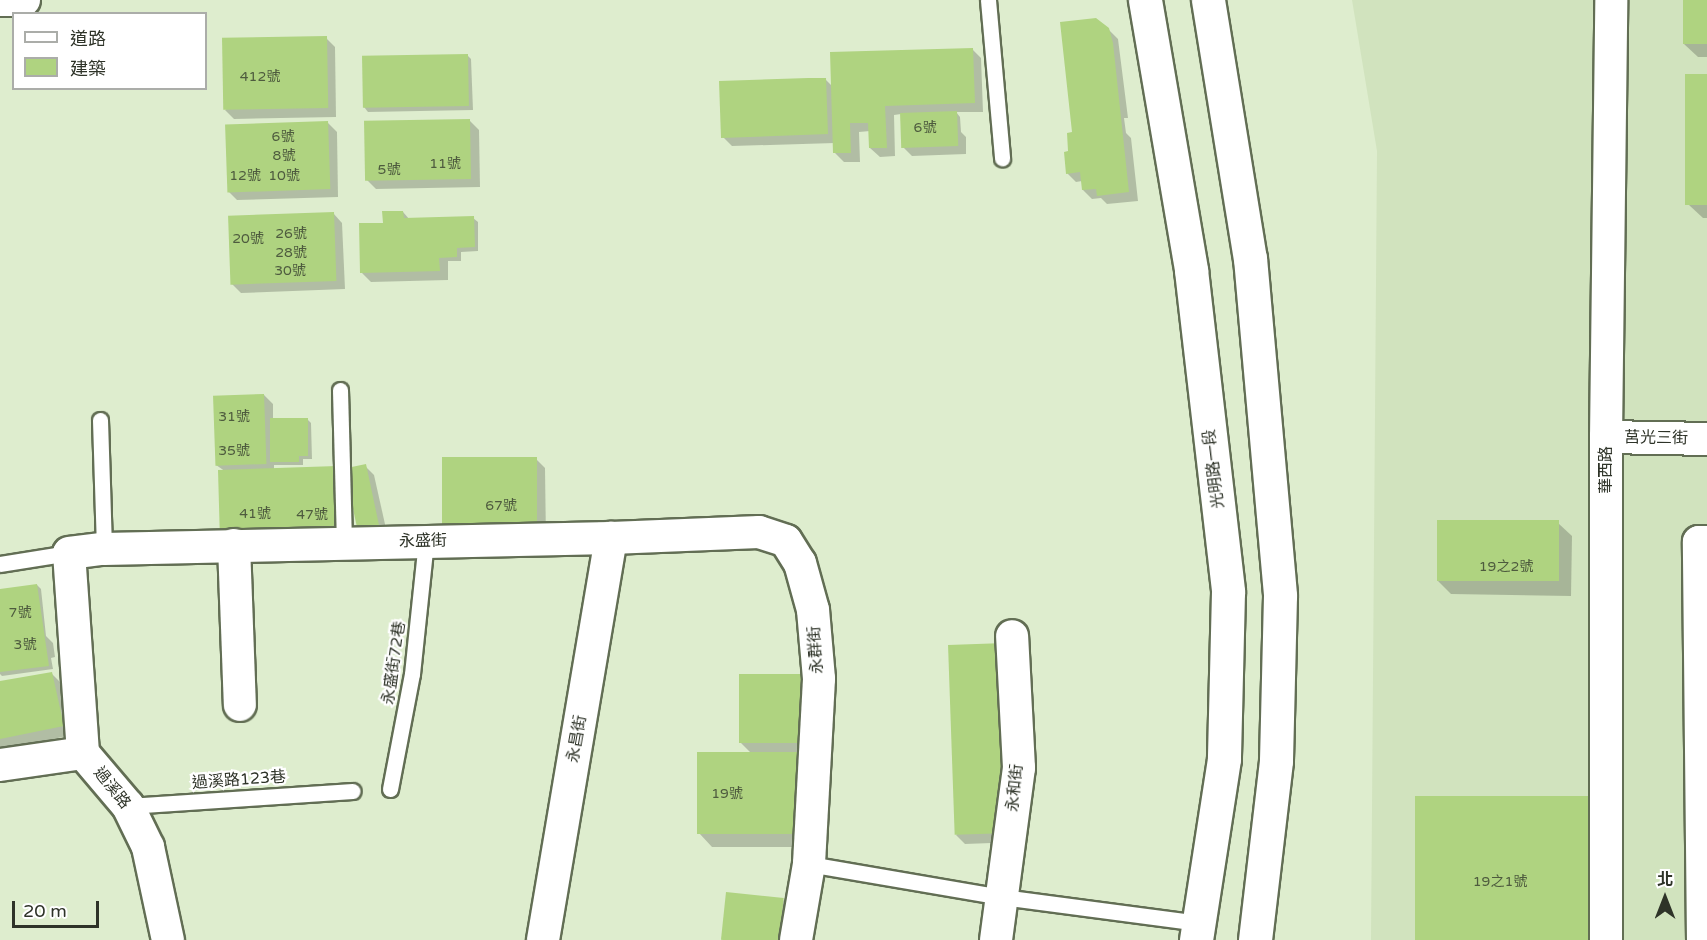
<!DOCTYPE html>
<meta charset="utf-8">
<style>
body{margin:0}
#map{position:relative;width:1707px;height:940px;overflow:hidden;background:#deedce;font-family:"Varela Round","Noto Sans TC",sans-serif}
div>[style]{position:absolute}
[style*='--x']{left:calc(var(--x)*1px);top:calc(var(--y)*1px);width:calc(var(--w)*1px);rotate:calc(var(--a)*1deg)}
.built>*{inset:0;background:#d1e3be}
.shadow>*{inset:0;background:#0003}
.building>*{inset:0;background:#afd380;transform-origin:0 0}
.roads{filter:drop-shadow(2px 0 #626e54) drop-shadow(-2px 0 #626e54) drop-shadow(0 2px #626e54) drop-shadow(0 -2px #626e54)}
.lane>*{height:15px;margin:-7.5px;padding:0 7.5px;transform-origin:7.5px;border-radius:7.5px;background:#fff}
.street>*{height:32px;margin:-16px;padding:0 16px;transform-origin:16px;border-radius:16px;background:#fff}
.secondary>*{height:33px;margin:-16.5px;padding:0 16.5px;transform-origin:16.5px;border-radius:16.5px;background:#fff}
span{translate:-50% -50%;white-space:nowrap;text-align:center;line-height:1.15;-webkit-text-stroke:4.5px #fff;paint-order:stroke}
.number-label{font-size:14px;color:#4e5b3e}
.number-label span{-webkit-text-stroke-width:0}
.street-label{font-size:16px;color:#2e3328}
.legend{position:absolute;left:12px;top:12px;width:195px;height:78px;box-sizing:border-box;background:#fff;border:2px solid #abada9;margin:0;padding:8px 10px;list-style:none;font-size:18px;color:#2e3328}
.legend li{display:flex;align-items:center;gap:12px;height:30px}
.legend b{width:30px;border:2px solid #abada9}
.north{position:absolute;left:1635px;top:868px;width:60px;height:60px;-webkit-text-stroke:4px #fff;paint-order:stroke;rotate:0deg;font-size:16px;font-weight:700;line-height:24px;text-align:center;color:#2e3328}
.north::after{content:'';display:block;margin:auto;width:21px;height:27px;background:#2e3328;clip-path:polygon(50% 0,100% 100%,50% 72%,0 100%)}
.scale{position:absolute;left:12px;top:901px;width:87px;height:27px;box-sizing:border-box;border:3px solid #2e3328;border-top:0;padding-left:8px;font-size:18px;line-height:21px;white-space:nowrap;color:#2e3328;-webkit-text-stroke:4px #fff;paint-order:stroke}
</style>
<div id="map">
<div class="built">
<i style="clip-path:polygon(1352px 0,1707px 0,1707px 940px,1371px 940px,1377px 151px)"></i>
</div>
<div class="shadow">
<i style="clip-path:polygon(1685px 0,1707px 0,1707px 57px,1698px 57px,1684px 44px)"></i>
<i style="clip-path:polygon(1108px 29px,1118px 39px,1128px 118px,1124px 118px,1126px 133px,1131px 138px,1138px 201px,1107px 204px,1101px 198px,1092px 199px,1083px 190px,1082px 181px,1076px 182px,1067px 173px,1073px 134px)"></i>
<i style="clip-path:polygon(326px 38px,335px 47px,336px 117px,234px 119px,225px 110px)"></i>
<i style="clip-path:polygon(972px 49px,981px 58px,983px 112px,956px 112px,960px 117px,961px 132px,966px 137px,966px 154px,912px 156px,903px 147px,901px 114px,894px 115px,895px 156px,880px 157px,870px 148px,870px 131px,859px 132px,860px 162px,844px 162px,835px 153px,835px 143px,732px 146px,723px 137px,825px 79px,833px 87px)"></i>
<i style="clip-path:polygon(467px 55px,471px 59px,473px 110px,368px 112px,364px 107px)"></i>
<i style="clip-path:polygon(1707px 75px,1707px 218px,1703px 218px,1689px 205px)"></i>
<i style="clip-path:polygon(470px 121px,479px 130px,480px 187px,376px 189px,367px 180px)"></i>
<i style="clip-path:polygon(328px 123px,337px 132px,338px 197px,237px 200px,228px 191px)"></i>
<i style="clip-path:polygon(403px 212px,410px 220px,473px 218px,478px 222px,478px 251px,461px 252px,461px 261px,448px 261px,448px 280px,371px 282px,362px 273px,384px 224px)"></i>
<i style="clip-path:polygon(333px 213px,342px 223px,345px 289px,241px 293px,232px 284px)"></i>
<i style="clip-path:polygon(264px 395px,273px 404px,273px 420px,307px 419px,311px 423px,312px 459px,303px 459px,303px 465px,274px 465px,274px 470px,348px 530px,332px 545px,216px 465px)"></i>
<i style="clip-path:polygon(536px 459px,545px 468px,546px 541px,452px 541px)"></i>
<i style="clip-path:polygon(365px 466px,374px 475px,389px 542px,370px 546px)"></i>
<i style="clip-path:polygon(1558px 523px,1572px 536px,1571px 596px,1451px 594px,1438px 581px)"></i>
<i style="clip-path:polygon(37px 585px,41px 589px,46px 636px,53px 643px,55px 657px,51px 658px,53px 669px,2px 676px,0 674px,0 591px)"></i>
<i style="clip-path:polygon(51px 673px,61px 683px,72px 735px,0 750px,0 684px)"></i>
<i style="clip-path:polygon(806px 675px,820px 847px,712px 847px,699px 833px,752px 754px,741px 743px)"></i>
<i style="clip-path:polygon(1014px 786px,1020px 842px,965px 844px,956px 835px)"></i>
<i style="clip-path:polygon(783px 900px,792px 909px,789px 940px,722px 940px)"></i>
</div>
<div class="building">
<i style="left:1683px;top:0;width:24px;height:44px"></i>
<i style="clip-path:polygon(1096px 18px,1109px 28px,1113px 43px,1129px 192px,1097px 196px,1096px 189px,1082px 190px,1080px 172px,1066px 174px,1064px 152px,1068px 151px,1067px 133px,1072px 132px,1060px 22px)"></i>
<i style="left:327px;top:36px;width:72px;height:105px;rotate:89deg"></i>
<i style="clip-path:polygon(973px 48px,975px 103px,885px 106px,887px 148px,869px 148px,868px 123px,850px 123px,851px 153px,833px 153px,830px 52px)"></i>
<i style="left:468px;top:54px;width:52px;height:106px;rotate:89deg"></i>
<i style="left:1685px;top:74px;width:22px;height:131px"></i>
<i style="clip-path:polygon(808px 78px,826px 78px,828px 134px,721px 138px,719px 81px)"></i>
<i style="left:957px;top:111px;width:35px;height:57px;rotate:88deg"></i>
<i style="left:470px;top:119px;width:60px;height:106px;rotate:89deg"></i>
<i style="left:328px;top:121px;width:68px;height:103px;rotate:88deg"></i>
<i style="clip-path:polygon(382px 211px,403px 211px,404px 218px,474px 216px,475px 247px,457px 248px,457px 257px,439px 258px,440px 271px,360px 273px,359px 223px,383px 223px)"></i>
<i style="left:334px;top:212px;width:69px;height:106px;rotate:88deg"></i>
<i style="left:264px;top:394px;width:70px;height:51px;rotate:88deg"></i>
<i style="clip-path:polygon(270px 418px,308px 418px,308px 456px,299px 456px,299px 462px,270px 462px)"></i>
<i style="left:442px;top:457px;width:95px;height:75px"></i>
<i style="left:366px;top:464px;width:71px;height:22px;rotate:78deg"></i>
<i style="clip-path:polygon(337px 466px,339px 520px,323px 537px,220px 541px,218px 470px)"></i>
<i style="left:1437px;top:520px;width:122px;height:61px"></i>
<i style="clip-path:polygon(37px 584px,49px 666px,0 672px,0 589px)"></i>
<i style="left:1005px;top:643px;width:190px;height:57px;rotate:88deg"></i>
<i style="clip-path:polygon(52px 672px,64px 726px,0 739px,0 681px)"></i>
<i style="left:739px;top:674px;width:68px;height:69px"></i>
<i style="left:697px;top:752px;width:110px;height:82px"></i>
<i style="left:1415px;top:796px;width:176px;height:144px"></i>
<i style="left:726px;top:892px;width:58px;height:48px;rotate:6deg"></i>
</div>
<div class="roads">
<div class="lane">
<i style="--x:988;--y:0;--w:159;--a:84.9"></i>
<i style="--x:340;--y:390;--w:152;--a:88.5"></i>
<i style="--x:100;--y:420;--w:129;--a:88.2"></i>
<i style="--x:0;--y:564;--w:70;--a:-9.1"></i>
<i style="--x:390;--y:789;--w:117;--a:-79.2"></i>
<i style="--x:412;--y:674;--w:134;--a:-84"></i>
<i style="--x:128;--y:806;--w:225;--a:-3.8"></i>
<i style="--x:809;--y:864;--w:196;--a:9.7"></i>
<i style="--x:1002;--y:897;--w:199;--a:7.5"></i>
</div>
<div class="street">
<i style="--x:0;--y:0;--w:24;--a:0"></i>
<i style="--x:1606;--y:437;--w:101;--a:1.1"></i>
<i style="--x:234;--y:545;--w:160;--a:87.9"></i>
<i style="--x:83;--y:753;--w:200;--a:-94"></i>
<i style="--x:69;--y:553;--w:35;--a:-7"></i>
<i style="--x:104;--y:549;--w:507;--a:-1.24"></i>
<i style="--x:611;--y:538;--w:148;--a:-2.3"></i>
<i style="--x:759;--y:532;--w:28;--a:18"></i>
<i style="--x:786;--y:541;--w:26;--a:58"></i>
<i style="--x:800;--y:563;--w:49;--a:74.5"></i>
<i style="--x:813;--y:610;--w:69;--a:85"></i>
<i style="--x:819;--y:679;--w:185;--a:93.1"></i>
<i style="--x:809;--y:864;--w:77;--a:99.7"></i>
<i style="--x:0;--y:765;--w:84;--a:-8.2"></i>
<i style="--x:83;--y:753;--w:70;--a:49.7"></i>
<i style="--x:128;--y:806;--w:46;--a:64"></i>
<i style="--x:148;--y:847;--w:95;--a:77.9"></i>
<i style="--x:543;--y:940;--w:408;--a:-80.4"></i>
<i style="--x:996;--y:940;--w:174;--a:-82.4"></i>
<i style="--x:1019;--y:768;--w:132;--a:-93"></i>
<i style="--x:1606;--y:940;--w:503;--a:-90"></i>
<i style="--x:1606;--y:437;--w:437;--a:-89.3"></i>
<i style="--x:1703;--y:940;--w:398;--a:-90.6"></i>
<i style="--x:1699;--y:542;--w:8;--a:0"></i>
</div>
<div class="secondary">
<i style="--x:1145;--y:0;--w:274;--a:80.3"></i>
<i style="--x:1191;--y:270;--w:324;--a:83.4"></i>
<i style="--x:1228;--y:592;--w:167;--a:91.4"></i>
<i style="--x:1224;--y:759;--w:183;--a:98.8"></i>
<i style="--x:1208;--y:0;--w:261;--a:80.8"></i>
<i style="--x:1250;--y:258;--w:339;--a:84.9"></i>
<i style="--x:1280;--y:596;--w:165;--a:91.4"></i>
<i style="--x:1276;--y:761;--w:180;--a:96.7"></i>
</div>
</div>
<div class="number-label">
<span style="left:260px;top:77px">412號</span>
<span style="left:925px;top:128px">6號</span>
<span style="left:283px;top:137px">6號</span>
<span style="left:284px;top:156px">8號</span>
<span style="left:445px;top:164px">11號</span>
<span style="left:389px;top:170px">5號</span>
<span style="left:245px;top:176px">12號</span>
<span style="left:284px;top:176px">10號</span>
<span style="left:291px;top:234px">26號</span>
<span style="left:248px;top:239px">20號</span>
<span style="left:291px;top:253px">28號</span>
<span style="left:290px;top:271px">30號</span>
<span style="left:234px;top:417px">31號</span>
<span style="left:234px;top:451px">35號</span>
<span style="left:501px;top:506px">67號</span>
<span style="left:255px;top:514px">41號</span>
<span style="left:312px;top:515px">47號</span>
<span style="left:1506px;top:567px">19之2號</span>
<span style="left:20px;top:613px">7號</span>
<span style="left:25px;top:645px">3號</span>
<span style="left:727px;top:794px">19號</span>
<span style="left:1500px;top:882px">19之1號</span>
</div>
<div class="street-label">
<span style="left:1656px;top:438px;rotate:1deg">莒光三街</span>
<span style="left:1214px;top:469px;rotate:-97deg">光明路一段</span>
<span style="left:1606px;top:470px;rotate:-90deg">華西路</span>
<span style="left:423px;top:541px;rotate:-1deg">永盛街</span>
<span style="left:816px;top:650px;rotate:-94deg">永群街</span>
<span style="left:394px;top:663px;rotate:-82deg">永盛街72巷</span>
<span style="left:577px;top:739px;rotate:-80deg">永昌街</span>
<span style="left:239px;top:780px;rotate:-4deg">過溪路123巷</span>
<span style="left:112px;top:788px;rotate:51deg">過溪路</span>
<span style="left:1015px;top:788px;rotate:-84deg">永和街</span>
</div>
<ul class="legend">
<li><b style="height:8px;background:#fff"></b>道路</li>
<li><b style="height:16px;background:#afd380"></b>建築</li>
</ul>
<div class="north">北</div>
<div class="scale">20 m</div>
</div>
